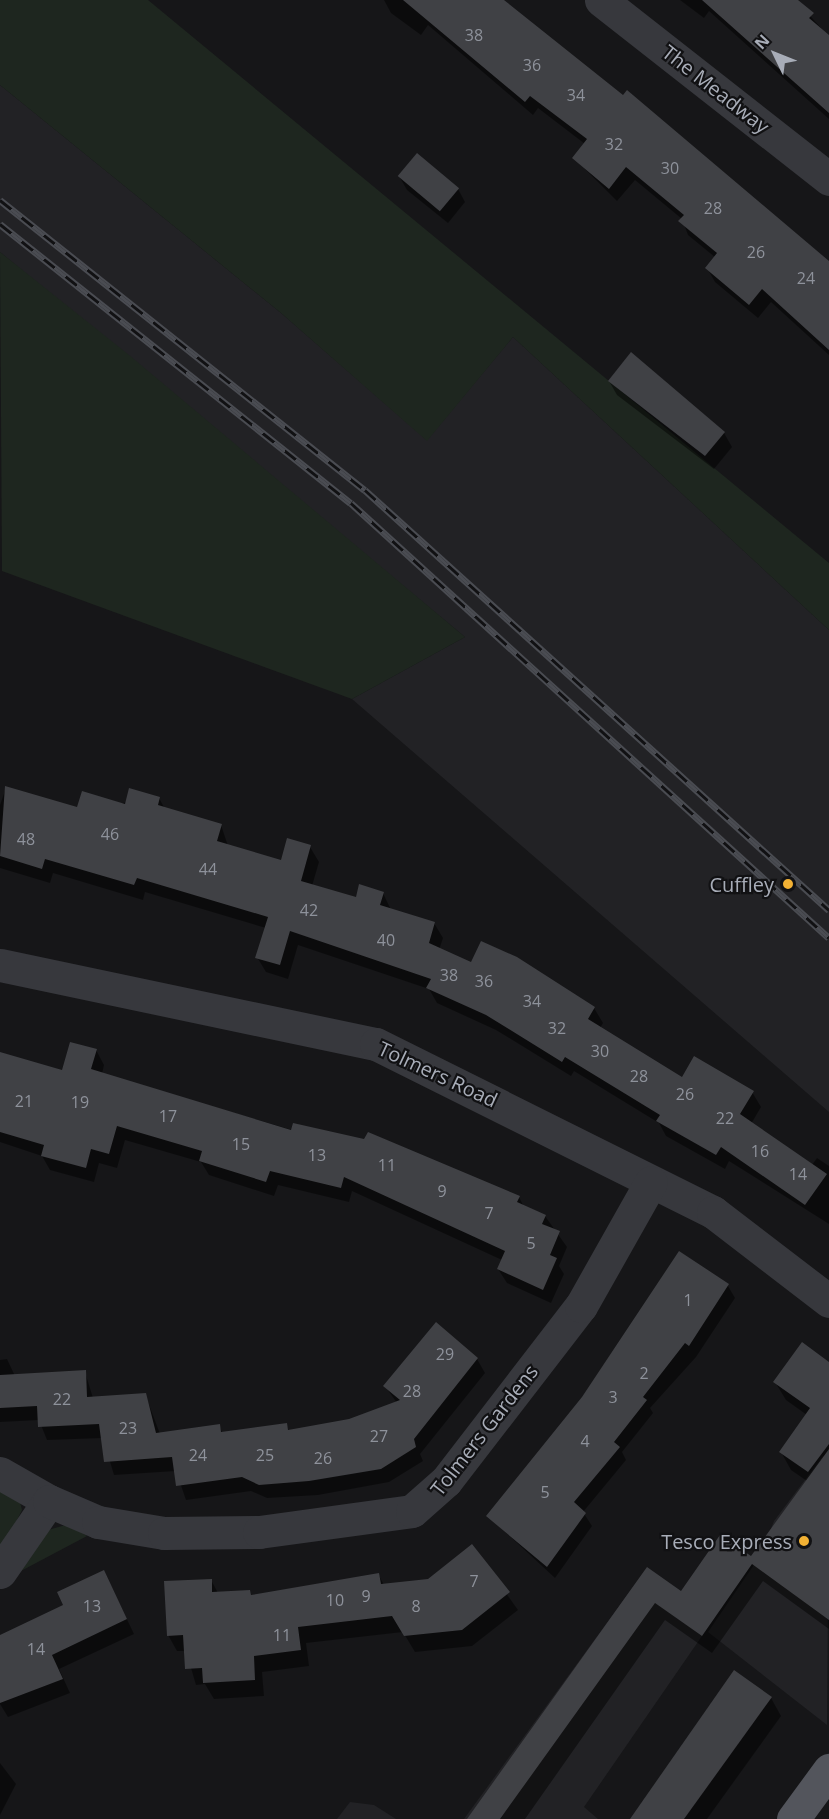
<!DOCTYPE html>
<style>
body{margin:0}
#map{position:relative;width:829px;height:1819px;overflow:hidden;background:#161618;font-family:"Open Sans",sans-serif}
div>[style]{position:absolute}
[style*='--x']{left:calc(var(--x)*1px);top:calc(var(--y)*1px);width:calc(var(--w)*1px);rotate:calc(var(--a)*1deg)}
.built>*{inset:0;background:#222225}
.green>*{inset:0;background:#1e261f}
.shadow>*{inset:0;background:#0007}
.building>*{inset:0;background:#404145;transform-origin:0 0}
.minor>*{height:33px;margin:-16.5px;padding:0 16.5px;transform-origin:16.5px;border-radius:16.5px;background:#37383d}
.major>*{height:33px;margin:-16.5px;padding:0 16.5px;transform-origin:16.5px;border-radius:16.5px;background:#53555c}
.rail>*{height:7px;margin-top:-3.5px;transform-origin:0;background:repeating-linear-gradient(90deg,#111113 0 14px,#4a4c52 0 28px);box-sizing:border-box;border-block:2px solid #4a4c52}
.dots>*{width:16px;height:16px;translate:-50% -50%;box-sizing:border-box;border:3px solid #111113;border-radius:50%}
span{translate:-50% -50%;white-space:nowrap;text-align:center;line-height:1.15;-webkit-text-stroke:4.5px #111113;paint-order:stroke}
.number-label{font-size:16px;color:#8e929b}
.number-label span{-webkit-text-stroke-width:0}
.street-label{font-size:20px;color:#a8adb8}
.poi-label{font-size:20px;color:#a8adb8}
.right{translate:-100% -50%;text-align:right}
.north{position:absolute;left:745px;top:24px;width:60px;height:60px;-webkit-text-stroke:4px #111113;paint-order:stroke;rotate:313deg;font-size:16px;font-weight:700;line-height:24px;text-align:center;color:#a8adb8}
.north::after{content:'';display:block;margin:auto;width:21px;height:27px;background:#a8adb8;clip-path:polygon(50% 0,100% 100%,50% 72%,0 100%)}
</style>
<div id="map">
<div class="built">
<i style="clip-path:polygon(0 85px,281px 313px,427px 440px,513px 337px,829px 630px,829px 1112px,352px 699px,465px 637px,0 252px)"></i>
<i style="clip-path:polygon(823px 1456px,829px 1460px,827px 1725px,708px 1632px,760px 1556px,774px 1521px)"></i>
<i style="clip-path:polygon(633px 1587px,702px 1636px,584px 1807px,598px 1819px,464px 1819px)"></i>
<i style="clip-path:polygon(350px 1802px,374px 1805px,396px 1819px,337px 1819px)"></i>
</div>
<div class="green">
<i style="clip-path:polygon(0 0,148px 0,829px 563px,829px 630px,513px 337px,427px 441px,281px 313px,0 85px)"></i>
<i style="clip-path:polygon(0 252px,129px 355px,465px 637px,352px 699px,2px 571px)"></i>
<i style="clip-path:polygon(0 1486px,19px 1498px,22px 1510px,0 1554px)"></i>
<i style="clip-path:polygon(69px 1524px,87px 1536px,19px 1572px,48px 1530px)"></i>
</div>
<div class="shadow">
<i style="clip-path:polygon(384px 0,501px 0,829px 263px,829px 355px,771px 302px,758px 318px,715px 282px,707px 268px,716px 258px,688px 235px,682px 219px,635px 180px,617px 201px,574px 158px,585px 144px,538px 108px,533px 115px,428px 25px,421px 35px,391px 13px)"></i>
<i style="clip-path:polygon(680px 0,796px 0,829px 37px,829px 119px,709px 11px,704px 18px)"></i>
<i style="clip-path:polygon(399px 176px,458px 189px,465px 202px,448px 223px,407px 190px)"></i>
<i style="clip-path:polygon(609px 381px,724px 433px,732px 447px,714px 469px,617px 395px)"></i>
<i style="clip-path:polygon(6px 788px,78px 809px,159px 798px,165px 809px,221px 825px,228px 846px,282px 862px,310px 847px,319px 862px,312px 886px,357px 899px,383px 893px,391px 910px,434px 923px,443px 938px,439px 950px,471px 964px,517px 959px,594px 1008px,603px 1023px,600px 1028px,682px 1079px,752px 1092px,761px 1107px,751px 1124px,812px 1165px,817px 1158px,829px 1166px,829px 1224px,729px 1161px,725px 1169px,666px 1136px,659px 1123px,574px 1071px,571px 1076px,496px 1030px,437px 1003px,429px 989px,298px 945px,288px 979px,266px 972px,257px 957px,266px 928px,145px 892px,143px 900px,53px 873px,50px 883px,0 868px,0 805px)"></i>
<i style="clip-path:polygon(96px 1050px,104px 1065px,102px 1074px,519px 1197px,524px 1207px,545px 1216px,567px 1247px,559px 1266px,564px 1274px,551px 1303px,507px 1283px,498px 1269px,502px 1260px,352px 1191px,349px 1202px,278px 1185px,274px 1196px,209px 1175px,201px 1162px,125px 1140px,117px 1168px,99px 1163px,94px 1182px,50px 1170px,42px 1156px,0 1142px,0 1054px,63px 1072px)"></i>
<i style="clip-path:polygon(680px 1253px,728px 1286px,735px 1298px,696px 1357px,650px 1408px,653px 1413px,622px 1452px,626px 1460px,583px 1512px,592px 1526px,555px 1578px,488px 1516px,583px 1398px)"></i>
<i style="clip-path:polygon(436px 1324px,477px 1359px,485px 1373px,420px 1454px,423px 1461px,389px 1482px,318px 1495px,267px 1498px,251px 1491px,186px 1500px,176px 1471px,114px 1475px,103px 1438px,47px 1440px,39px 1420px,0 1422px,0 1360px,7px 1359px,15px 1376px,85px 1372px,93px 1398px,145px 1394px,160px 1434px,219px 1426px,223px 1434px,286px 1425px,289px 1431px,349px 1420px,397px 1403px,385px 1386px)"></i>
<i style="clip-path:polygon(829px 1363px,829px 1629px,763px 1581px,712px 1653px,665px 1620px,525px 1819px,468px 1819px,647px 1569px,681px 1593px,751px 1558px,807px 1481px,791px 1470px,781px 1452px,807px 1415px,786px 1400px,775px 1382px)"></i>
<i style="clip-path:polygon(472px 1546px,518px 1610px,472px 1646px,415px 1652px,403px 1632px,306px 1643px,309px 1666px,262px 1672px,264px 1696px,214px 1699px,205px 1684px,196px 1685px,186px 1651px,177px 1651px,168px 1635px,211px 1580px,218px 1593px,250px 1592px,252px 1596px,378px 1574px,384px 1585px,429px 1580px)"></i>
<i style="clip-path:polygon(111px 1586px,134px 1634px,59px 1669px,70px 1693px,8px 1717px,0 1704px,0 1648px)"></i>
<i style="clip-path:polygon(771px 1698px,781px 1716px,707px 1819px,631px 1819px)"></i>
<i style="clip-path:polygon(0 1763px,16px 1784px,0 1815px)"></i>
</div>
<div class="building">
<i style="clip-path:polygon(403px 0,504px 0,623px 95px,627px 90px,829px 261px,829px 350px,762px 289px,749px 305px,705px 268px,717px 253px,678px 221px,684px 215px,626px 167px,609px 189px,572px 158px,587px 139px,530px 96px,525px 102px)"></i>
<i style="clip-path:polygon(702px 0,798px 0,814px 13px,809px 18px,829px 35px,829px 113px)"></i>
<i style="left:417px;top:153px;width:55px;height:30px;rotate:40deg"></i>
<i style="clip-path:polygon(631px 352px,725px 432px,705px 456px,608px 381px)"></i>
<i style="clip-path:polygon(5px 786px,77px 807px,82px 791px,125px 804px,129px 788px,160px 797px,158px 805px,222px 824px,217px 841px,281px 860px,287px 838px,311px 845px,301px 881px,356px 897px,359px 884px,384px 892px,380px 905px,435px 922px,429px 943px,471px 962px,481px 941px,517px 957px,595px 1007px,588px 1019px,682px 1077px,694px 1056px,754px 1091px,740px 1114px,827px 1174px,805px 1205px,721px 1147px,716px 1155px,656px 1121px,660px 1115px,565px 1057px,562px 1062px,486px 1015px,426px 988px,431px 979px,290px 931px,280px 965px,255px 958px,268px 917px,137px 878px,134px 885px,45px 859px,42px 869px,0 856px)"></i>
<i style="clip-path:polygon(70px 1042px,97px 1049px,91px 1069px,291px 1130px,293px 1123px,364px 1139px,368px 1132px,520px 1196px,517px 1202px,546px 1215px,542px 1224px,560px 1231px,550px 1255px,557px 1258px,543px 1290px,497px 1269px,505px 1251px,344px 1177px,341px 1188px,270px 1171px,266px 1182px,199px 1161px,202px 1151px,117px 1126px,109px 1154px,91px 1149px,86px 1168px,41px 1156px,44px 1145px,0 1132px,0 1052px,62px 1070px)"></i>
<i style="clip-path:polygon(679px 1251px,729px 1284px,689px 1346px,685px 1343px,643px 1397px,647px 1400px,614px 1442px,620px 1447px,574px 1502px,586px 1513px,547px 1567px,486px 1516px,582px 1397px)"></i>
<i style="clip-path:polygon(436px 1322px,478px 1358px,414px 1439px,416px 1447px,381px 1469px,309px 1481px,259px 1485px,242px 1477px,176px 1486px,172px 1457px,104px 1462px,99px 1424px,38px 1427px,37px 1406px,0 1408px,0 1375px,86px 1370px,87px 1397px,146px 1393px,156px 1433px,220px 1424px,221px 1432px,287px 1423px,288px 1430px,349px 1419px,400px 1400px,383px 1386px)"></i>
<i style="clip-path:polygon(802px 1342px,829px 1362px,829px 1444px,808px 1472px,779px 1452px,810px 1408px,773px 1382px)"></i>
<i style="clip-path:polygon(829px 1449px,829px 1620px,752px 1564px,702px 1636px,655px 1603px,500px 1819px,467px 1819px,647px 1567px,681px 1591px,720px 1535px,751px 1556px)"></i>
<i style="clip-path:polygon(472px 1544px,510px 1592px,462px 1630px,404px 1636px,392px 1616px,298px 1627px,301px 1650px,254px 1656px,255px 1680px,203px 1683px,202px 1668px,185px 1669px,183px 1635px,167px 1636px,164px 1581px,212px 1579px,212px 1592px,250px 1590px,251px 1595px,379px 1573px,381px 1584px,428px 1579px)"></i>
<i style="clip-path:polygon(104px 1570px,127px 1619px,52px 1655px,63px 1679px,0 1703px,0 1635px,63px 1605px,57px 1592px)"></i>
<i style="clip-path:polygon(734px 1670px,772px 1697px,684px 1819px,630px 1819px)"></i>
</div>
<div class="minor">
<i style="--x:601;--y:0;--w:290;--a:38.1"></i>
<i style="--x:0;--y:965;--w:384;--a:11.9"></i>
<i style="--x:376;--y:1044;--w:377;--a:26.5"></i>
<i style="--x:713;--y:1212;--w:146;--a:37.5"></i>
<i style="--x:0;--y:1473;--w:56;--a:29.7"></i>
<i style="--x:0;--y:1572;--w:86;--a:-55.4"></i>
<i style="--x:49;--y:1501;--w:53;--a:23.2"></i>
<i style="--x:98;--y:1522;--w:67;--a:9.5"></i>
<i style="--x:164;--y:1533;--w:95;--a:-0.6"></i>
<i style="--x:259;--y:1532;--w:154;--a:-7.8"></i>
<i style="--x:412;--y:1511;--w:45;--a:-41.4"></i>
<i style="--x:446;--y:1481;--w:221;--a:-52.4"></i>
<i style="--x:581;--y:1306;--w:142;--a:-60.6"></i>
</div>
<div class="major">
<i style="--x:793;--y:1819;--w:61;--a:-53.7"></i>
</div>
<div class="rail">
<i style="--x:0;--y:200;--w:466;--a:38.5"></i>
<i style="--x:365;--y:490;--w:626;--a:42.15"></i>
<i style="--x:0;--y:224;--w:448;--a:38.5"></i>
<i style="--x:351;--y:503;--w:646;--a:42.3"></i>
</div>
<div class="dots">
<i style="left:788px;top:884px;background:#f2b134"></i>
<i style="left:804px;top:1541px;background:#f2b134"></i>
</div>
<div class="number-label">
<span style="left:474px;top:35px">38</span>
<span style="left:532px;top:65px">36</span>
<span style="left:576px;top:95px">34</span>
<span style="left:614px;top:144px">32</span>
<span style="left:670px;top:168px">30</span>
<span style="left:713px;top:208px">28</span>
<span style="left:756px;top:252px">26</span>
<span style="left:806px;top:278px">24</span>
<span style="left:110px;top:834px">46</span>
<span style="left:26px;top:839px">48</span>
<span style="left:208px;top:869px">44</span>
<span style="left:309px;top:910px">42</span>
<span style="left:386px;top:940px">40</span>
<span style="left:449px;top:975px">38</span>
<span style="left:484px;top:981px">36</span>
<span style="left:532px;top:1001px">34</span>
<span style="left:557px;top:1028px">32</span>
<span style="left:600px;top:1051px">30</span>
<span style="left:639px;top:1076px">28</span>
<span style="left:685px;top:1094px">26</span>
<span style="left:24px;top:1101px">21</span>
<span style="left:80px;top:1102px">19</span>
<span style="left:168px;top:1116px">17</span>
<span style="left:725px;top:1118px">22</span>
<span style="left:241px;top:1144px">15</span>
<span style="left:760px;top:1151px">16</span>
<span style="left:317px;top:1155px">13</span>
<span style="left:387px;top:1165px">11</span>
<span style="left:798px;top:1174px">14</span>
<span style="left:442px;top:1191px">9</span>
<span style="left:489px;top:1213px">7</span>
<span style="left:531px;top:1243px">5</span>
<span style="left:688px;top:1300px">1</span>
<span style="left:445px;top:1354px">29</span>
<span style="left:644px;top:1373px">2</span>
<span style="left:412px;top:1391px">28</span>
<span style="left:613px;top:1397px">3</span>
<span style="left:62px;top:1399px">22</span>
<span style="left:128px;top:1428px">23</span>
<span style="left:379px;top:1436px">27</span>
<span style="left:585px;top:1441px">4</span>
<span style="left:198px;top:1455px">24</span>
<span style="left:265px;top:1455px">25</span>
<span style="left:323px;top:1458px">26</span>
<span style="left:545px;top:1492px">5</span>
<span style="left:474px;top:1581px">7</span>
<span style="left:366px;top:1596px">9</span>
<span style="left:335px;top:1600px">10</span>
<span style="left:92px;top:1606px">13</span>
<span style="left:416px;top:1606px">8</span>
<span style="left:282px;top:1635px">11</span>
<span style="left:36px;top:1649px">14</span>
</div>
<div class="street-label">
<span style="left:716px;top:89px;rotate:38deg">The Meadway</span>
<span style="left:438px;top:1074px;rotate:25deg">Tolmers Road</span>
<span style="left:484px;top:1430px;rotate:-52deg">Tolmers Gardens</span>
</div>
<div class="poi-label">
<span class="right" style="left:774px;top:884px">Cuffley</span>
<span class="right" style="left:792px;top:1541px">Tesco Express</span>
</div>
<div class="north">N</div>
</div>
